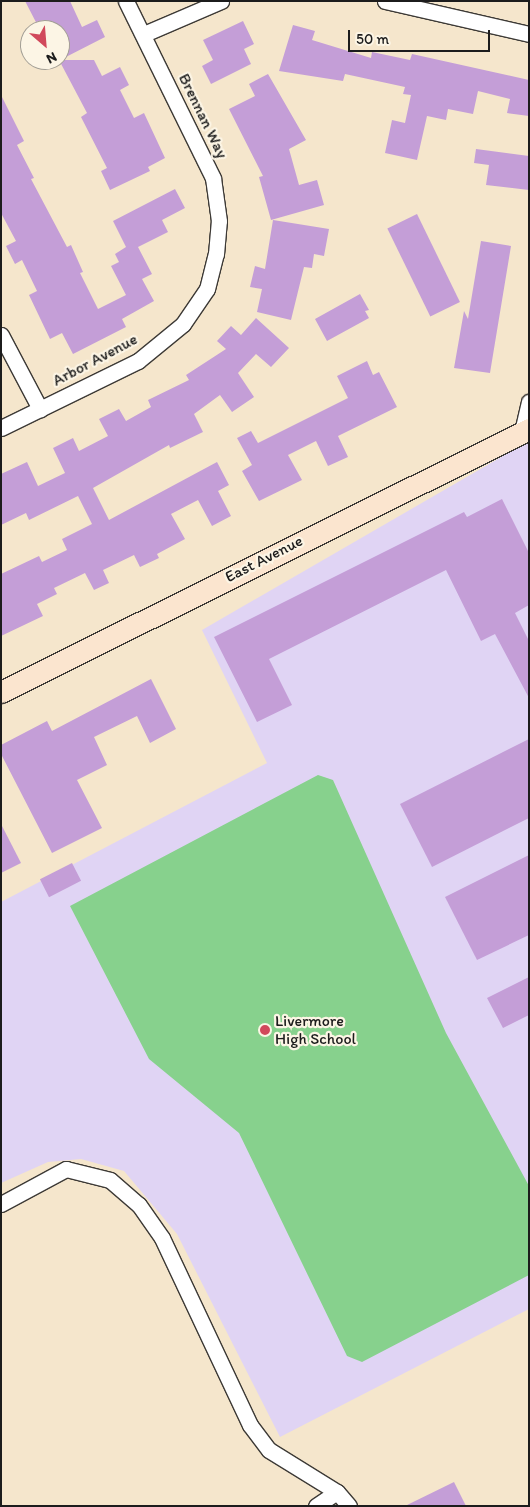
<!DOCTYPE html>
<style>
body{margin:0}
#map{position:relative;width:530px;height:1507px;overflow:hidden;background:#f5e6cc;font-family:Itim,sans-serif}
div>[style]{position:absolute}
[style*='--x']{left:calc(var(--x)*1px);top:calc(var(--y)*1px);width:calc(var(--w)*1px);rotate:calc(var(--a)*1deg)}
.built>*{inset:0;background:#e0d4f4}
.green>*{inset:0;background:#87d18d}
.building>*{inset:0;background:#c49ed7;transform-origin:0 0}
.roads{filter:drop-shadow(1px 0 #3d3a36) drop-shadow(-1px 0 #3d3a36) drop-shadow(0 1px #3d3a36) drop-shadow(0 -1px #3d3a36)}
.street>*{height:15px;margin:-7.5px;padding:0 7.5px;transform-origin:7.5px;border-radius:7.5px;background:#fff}
.secondary>*{height:21px;margin:-10.5px;padding:0 10.5px;transform-origin:10.5px;border-radius:10.5px;background:#fbe5cf}
.dots>*{width:14px;height:14px;translate:-50% -50%;box-sizing:border-box;border:2px solid #fcf5e5;border-radius:50%}
span{translate:-50% -50%;white-space:nowrap;text-align:center;line-height:1.15;-webkit-text-stroke:4.5px #fcf5e5;paint-order:stroke}
.street-label{font-size:16px;color:#1c1c1c}
.poi-label{font-size:16px;color:#1c1c1c}
.left{translate:0 -50%;text-align:left}
.frame{position:absolute;inset:0;border:2px solid #1c1c1c;pointer-events:none}
.north{position:absolute;left:20px;top:20px;width:50px;height:50px;box-sizing:border-box;background:#fcf5e5;border:1px solid #a29e95;border-radius:50%;rotate:153deg;font-size:14px;font-weight:700;line-height:20px;text-align:center;color:#1c1c1c}
.north::after{content:'';display:block;margin:auto;width:18px;height:22px;background:#d1495b;clip-path:polygon(50% 0,100% 100%,50% 72%,0 100%)}
.scale{position:absolute;left:348px;top:30px;width:142px;height:22px;box-sizing:border-box;border:2px solid #1c1c1c;border-top:0;padding-left:6px;font-size:15px;line-height:18px;white-space:nowrap;color:#1c1c1c;-webkit-text-stroke:4px #fcf5e5;paint-order:stroke}
</style>
<div id="map">
<div class="built">
<i style="clip-path:polygon(529px 441px,529px 1309px,280px 1437px,177px 1234px,124px 1171px,81px 1159px,48px 1162px,1px 1183px,1px 902px,267px 763px,202px 630px)"></i>
</div>
<div class="green">
<i style="clip-path:polygon(318px 775px,333px 780px,446px 1033px,529px 1186px,529px 1275px,362px 1362px,347px 1356px,239px 1133px,149px 1059px,70px 906px)"></i>
</div>
<div class="building">
<i style="clip-path:polygon(25px 1px,70px 1px,82px 27px,97px 20px,105px 37px,60px 60px,60px 30px,40px 30px)"></i>
<i style="clip-path:polygon(243px 21px,254px 44px,244px 49px,251px 64px,211px 84px,202px 66px,213px 60px,203px 40px)"></i>
<i style="clip-path:polygon(293px 25px,315px 31px,312px 40px,371px 58px,372px 52px,410px 60px,412px 54px,529px 80px,529px 116px,507px 113px,510px 99px,478px 91px,473px 114px,448px 109px,446px 120px,427px 116px,417px 160px,385px 153px,392px 120px,405px 123px,411px 95px,403px 94px,405px 87px,345px 74px,343px 81px,279px 71px)"></i>
<i style="clip-path:polygon(59px 60px,94px 60px,102px 76px,120px 67px,129px 85px,120px 90px,134px 118px,144px 113px,165px 158px,148px 167px,150px 171px,110px 190px,101px 171px,107px 168px,81px 117px,87px 113px)"></i>
<i style="clip-path:polygon(268px 74px,306px 140px,289px 149px,299px 185px,317px 180px,324px 205px,271px 220px,259px 177px,263px 176px,229px 109px,255px 96px,249px 84px)"></i>
<i style="clip-path:polygon(1px 95px,24px 141px,17px 145px,34px 178px,31px 179px,67px 247px,71px 245px,83px 272px,80px 273px,98px 309px,126px 295px,111px 266px,119px 262px,115px 254px,126px 247px,113px 221px,175px 189px,185px 208px,162px 220px,168px 232px,138px 247px,152px 274px,142px 279px,154px 301px,122px 319px,126px 327px,73px 354px,62px 333px,50px 339px,29px 295px,37px 291px,22px 260px,15px 264px,6px 246px,16px 241px,1px 213px)"></i>
<i style="clip-path:polygon(476px 149px,529px 156px,529px 190px,486px 185px,489px 165px,474px 163px)"></i>
<i style="left:417px;top:214px;width:98px;height:33px;rotate:64deg"></i>
<i style="clip-path:polygon(273px 220px,329px 229px,324px 256px,314px 254px,312px 268px,304px 267px,291px 320px,257px 312px,262px 289px,250px 287px,255px 266px,265px 269px)"></i>
<i style="clip-path:polygon(481px 241px,511px 246px,490px 373px,454px 368px,464px 311px,468px 319px)"></i>
<i style="clip-path:polygon(360px 294px,369px 310px,365px 311px,369px 318px,327px 341px,315px 319px)"></i>
<i style="clip-path:polygon(256px 318px,289px 348px,271px 367px,256px 354px,238px 373px,254px 397px,232px 412px,220px 395px,194px 414px,203px 432px,170px 448px,169px 445px,93px 488px,109px 520px,217px 462px,229px 485px,218px 491px,231px 516px,212px 526px,198px 500px,171px 514px,185px 539px,157px 554px,159px 558px,140px 567px,134px 555px,103px 570px,109px 583px,94px 590px,85px 573px,54px 588px,57px 594px,37px 604px,43px 616px,1px 636px,1px 574px,39px 556px,42px 562px,67px 550px,62px 539px,92px 524px,78px 496px,29px 520px,26px 513px,1px 525px,1px 474px,27px 462px,38px 486px,65px 473px,53px 448px,73px 438px,79px 451px,108px 436px,99px 419px,119px 409px,126px 421px,151px 407px,148px 400px,189px 380px,186px 375px,226px 349px,217px 341px,231px 326px,241px 335px)"></i>
<i style="clip-path:polygon(367px 361px,373px 375px,379px 372px,397px 407px,338px 436px,348px 457px,328px 466px,316px 441px,288px 455px,302px 480px,259px 501px,242px 471px,252px 465px,237px 438px,251px 431px,258px 443px,348px 398px,337px 376px)"></i>
<i style="clip-path:polygon(502px 499px,529px 553px,529px 605px,515px 613px,529px 641px,529px 698px,495px 634px,481px 641px,446px 570px,269px 659px,292px 705px,257px 722px,214px 637px,464px 512px,467px 517px)"></i>
<i style="clip-path:polygon(151px 679px,176px 729px,150px 743px,137px 716px,94px 737px,107px 765px,77px 780px,102px 828px,52px 853px,1px 754px,1px 745px,47px 721px,52px 731px)"></i>
<i style="clip-path:polygon(529px 739px,529px 818px,432px 867px,400px 804px)"></i>
<i style="clip-path:polygon(1px 824px,21px 863px,1px 873px)"></i>
<i style="clip-path:polygon(529px 855px,529px 935px,477px 960px,445px 897px)"></i>
<i style="left:72px;top:863px;width:20px;height:36px;rotate:63deg"></i>
<i style="clip-path:polygon(529px 977px,529px 1015px,503px 1028px,487px 998px)"></i>
<i style="clip-path:polygon(454px 1482px,466px 1506px,405px 1506px)"></i>
</div>
<div class="roads">
<div class="street">
<i style="--x:385;--y:1;--w:148;--a:12.9"></i>
<i style="--x:144;--y:34;--w:84;--a:-23.2"></i>
<i style="--x:1;--y:335;--w:84;--a:62.2"></i>
<i style="--x:1;--y:428;--w:153;--a:-26.1"></i>
<i style="--x:138;--y:361;--w:58;--a:-39.4"></i>
<i style="--x:183;--y:324;--w:42;--a:-55.6"></i>
<i style="--x:207;--y:289;--w:36;--a:-76"></i>
<i style="--x:216;--y:254;--w:33;--a:-85"></i>
<i style="--x:219;--y:221;--w:43;--a:-97.9"></i>
<i style="--x:213;--y:178;--w:197;--a:-116.2"></i>
<i style="--x:522;--y:432;--w:31;--a:-77"></i>
<i style="--x:1;--y:1204;--w:74;--a:-28.3"></i>
<i style="--x:66;--y:1169;--w:45;--a:14"></i>
<i style="--x:110;--y:1180;--w:38;--a:41"></i>
<i style="--x:139;--y:1205;--w:40;--a:55.1"></i>
<i style="--x:162;--y:1238;--w:207;--a:64.8"></i>
<i style="--x:250;--y:1425;--w:31;--a:53"></i>
<i style="--x:269;--y:1450;--w:80;--a:31.7"></i>
<i style="--x:316;--y:1506;--w:25;--a:-34"></i>
<i style="--x:337;--y:1492;--w:18;--a:49"></i>
</div>
<div class="secondary">
<i style="--x:1;--y:692;--w:590;--a:-26.48"></i>
</div>
</div>
<div class="dots">
<i style="left:265px;top:1030px;background:#d1495b"></i>
</div>
<div class="street-label">
<span style="left:203px;top:116px;rotate:64deg">Brennan Way</span>
<span style="left:95px;top:360px;rotate:-28deg">Arbor Avenue</span>
<span style="left:264px;top:559px;rotate:-27deg">East Avenue</span>
</div>
<div class="poi-label">
<span class="left" style="left:275px;top:1030px">Livermore<br>High School</span>
</div>
<div class="frame"></div>
<div class="north">N</div>
<div class="scale">50 m</div>
</div>
